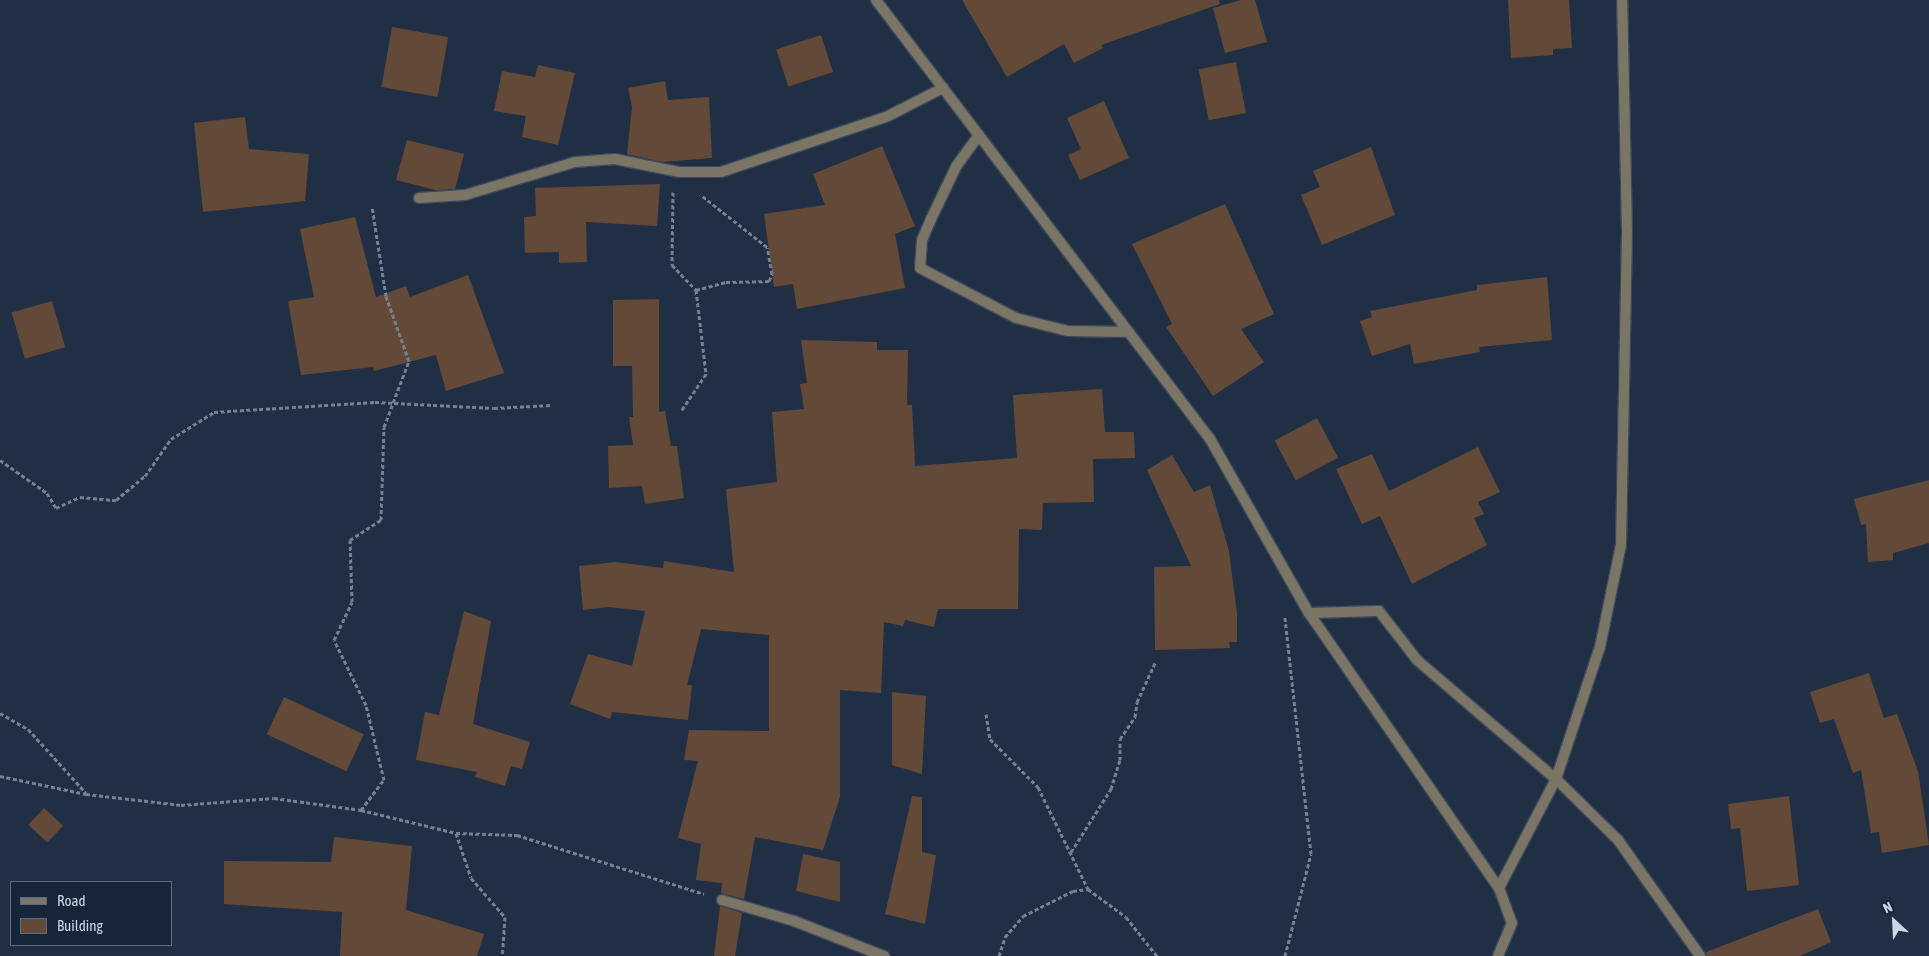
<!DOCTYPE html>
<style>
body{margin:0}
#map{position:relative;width:1929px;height:956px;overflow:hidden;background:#212f44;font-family:"Asap Condensed",sans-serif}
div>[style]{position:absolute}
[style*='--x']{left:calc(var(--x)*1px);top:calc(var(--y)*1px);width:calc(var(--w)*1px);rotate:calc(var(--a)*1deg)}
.building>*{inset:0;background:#634a38;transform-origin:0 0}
.path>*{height:3px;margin-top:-1.5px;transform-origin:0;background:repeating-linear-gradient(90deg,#768293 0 4px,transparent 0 6.5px)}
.roads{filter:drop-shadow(1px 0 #3d4a5e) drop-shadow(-1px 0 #3d4a5e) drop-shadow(0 1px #3d4a5e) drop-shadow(0 -1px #3d4a5e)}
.minor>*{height:10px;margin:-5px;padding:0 5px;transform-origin:5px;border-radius:5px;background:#7a7565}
span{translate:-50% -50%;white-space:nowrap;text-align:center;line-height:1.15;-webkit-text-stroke:4px #172539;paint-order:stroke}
.legend{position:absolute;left:10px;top:881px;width:162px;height:65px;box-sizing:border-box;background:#172539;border:1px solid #606c7d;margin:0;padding:6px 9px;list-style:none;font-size:15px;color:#cdd6e4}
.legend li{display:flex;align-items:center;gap:10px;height:25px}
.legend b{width:25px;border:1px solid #606c7d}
.north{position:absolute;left:1869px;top:896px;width:50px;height:50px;-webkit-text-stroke:4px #172539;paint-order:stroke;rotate:335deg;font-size:14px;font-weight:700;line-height:20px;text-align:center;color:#cdd6e4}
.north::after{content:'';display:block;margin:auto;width:18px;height:22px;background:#cdd6e4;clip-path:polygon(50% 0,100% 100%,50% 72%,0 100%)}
</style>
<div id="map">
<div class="building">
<i style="clip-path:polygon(962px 0,1219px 0,1220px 4px,1101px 45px,1103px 48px,1074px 63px,1064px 44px,1007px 77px)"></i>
<i style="clip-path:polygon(1241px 0,1255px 0,1267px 42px,1225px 53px,1213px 8px)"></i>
<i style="clip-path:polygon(1508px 0,1569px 0,1572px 48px,1553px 49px,1553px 55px,1511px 58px)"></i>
<i style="left:392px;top:27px;width:57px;height:61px;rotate:10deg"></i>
<i style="left:821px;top:35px;width:39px;height:47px;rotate:72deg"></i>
<i style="left:1236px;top:62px;width:52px;height:38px;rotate:79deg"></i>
<i style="clip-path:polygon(538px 65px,575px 73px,558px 145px,522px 137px,526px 116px,494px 111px,502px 71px,535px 77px)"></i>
<i style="clip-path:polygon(665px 81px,668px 100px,709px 97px,712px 158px,662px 162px,627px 154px,632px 107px,628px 88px)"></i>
<i style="clip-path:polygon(1104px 101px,1129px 158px,1080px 180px,1068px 155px,1081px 149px,1067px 118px)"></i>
<i style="clip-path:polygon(245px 117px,249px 149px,309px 154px,305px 201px,203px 212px,194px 123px)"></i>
<i style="clip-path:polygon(407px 140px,464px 154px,455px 189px,435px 190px,396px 180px)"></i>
<i style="clip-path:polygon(882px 146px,915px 226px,895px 234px,905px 288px,797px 309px,793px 284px,774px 287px,764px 214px,825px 205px,813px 174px)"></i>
<i style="clip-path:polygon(1371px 147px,1395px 215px,1322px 245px,1301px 195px,1320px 187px,1313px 171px)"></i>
<i style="clip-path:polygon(660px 184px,657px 226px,586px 222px,587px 262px,559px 263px,559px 252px,525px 253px,524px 217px,536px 216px,535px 188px)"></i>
<i style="clip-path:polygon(1225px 204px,1274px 314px,1241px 329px,1264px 362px,1213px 396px,1166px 327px,1172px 324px,1132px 244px)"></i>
<i style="clip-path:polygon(355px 217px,376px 297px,406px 286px,410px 297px,468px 275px,504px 373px,446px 391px,436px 355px,374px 371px,373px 367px,301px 375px,288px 301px,314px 297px,300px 229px)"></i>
<i style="clip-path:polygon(1547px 277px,1552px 340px,1479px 347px,1480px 352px,1414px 364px,1410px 344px,1372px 356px,1360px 321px,1372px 317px,1370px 311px,1477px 290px,1477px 285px)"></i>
<i style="clip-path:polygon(659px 299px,659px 412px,665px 411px,671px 446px,677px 446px,684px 498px,645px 504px,642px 486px,609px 488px,608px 446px,633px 445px,629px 417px,633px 417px,632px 366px,613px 366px,613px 300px)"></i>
<i style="left:52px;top:301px;width:48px;height:42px;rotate:74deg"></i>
<i style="clip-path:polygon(801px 340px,877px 342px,877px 350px,908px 350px,907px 405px,912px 405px,915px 466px,1017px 458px,1013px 395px,1102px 389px,1105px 432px,1134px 432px,1135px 458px,1093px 459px,1094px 502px,1043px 503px,1042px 530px,1019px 529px,1018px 609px,938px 609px,934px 627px,905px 620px,903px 626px,884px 622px,881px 693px,840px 690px,840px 797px,823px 850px,755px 837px,744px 899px,721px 893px,722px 883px,696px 880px,701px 844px,678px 838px,698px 761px,684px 760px,689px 730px,769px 731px,769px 635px,701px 629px,687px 685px,692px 685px,688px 720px,612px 712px,610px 719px,570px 704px,588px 654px,632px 666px,645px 611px,609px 607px,583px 610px,579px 566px,615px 562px,663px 568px,664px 561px,734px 572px,726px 489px,777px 482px,772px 412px,804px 409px,800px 384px,807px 383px)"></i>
<i style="left:1317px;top:418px;width:45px;height:48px;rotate:62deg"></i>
<i style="clip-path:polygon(1478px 447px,1500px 492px,1478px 502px,1484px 514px,1474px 518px,1487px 545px,1412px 584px,1380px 516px,1362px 524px,1336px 469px,1372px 454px,1389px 491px)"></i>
<i style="clip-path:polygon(1172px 455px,1194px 492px,1210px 485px,1229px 551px,1237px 613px,1237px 642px,1229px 642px,1230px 648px,1155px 650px,1154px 567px,1191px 566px,1147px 470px)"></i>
<i style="clip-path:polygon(1929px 480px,1929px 543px,1893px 553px,1893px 560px,1868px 562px,1866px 524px,1861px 525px,1854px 499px)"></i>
<i style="clip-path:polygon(464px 611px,491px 621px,473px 724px,530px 742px,522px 769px,511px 766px,505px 786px,475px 777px,477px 772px,416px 760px,425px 712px,439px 715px)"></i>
<i style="clip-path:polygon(1869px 673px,1884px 718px,1897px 714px,1918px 771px,1929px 845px,1882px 853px,1879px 832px,1871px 833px,1861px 770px,1853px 773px,1834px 719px,1820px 723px,1810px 692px)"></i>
<i style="clip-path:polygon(892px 692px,926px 696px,922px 774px,892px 765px)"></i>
<i style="left:284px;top:697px;width:88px;height:41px;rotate:25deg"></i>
<i style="clip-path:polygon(912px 796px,922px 797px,922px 852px,936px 855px,925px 924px,885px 914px)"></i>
<i style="clip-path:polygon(1789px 796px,1799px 885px,1747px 891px,1740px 828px,1731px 829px,1728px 804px)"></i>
<i style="left:44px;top:808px;width:26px;height:23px;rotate:43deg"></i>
<i style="clip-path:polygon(334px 837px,412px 846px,406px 910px,484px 934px,477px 956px,340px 956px,342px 912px,224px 904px,224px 861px,331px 862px)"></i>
<i style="clip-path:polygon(803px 854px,840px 862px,840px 902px,796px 891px)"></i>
<i style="clip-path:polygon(720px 906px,742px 913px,735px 956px,714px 956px)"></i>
<i style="clip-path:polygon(1818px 909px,1831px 942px,1800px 956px,1707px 956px,1706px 952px)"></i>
</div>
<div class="path">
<i style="--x:673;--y:192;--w:73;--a:90.8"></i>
<i style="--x:672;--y:265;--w:35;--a:46"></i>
<i style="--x:696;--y:290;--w:85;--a:83.2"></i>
<i style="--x:706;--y:374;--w:45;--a:124"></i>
<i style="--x:696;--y:290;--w:31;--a:-15"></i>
<i style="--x:726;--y:282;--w:43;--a:-1.3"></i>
<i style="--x:769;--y:281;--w:8;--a:-67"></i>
<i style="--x:772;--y:274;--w:27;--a:-100"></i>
<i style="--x:767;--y:247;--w:85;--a:-141.7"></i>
<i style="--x:0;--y:460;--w:57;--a:35.1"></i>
<i style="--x:47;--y:493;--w:17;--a:59"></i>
<i style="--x:56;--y:508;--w:26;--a:-25"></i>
<i style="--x:80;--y:497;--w:36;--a:5"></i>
<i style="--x:116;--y:500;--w:38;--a:-40"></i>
<i style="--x:145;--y:476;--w:45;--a:-54.9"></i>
<i style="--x:171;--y:439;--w:51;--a:-32.1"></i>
<i style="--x:214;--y:412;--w:161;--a:-3.6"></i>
<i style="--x:375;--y:402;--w:119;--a:2.9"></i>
<i style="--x:494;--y:408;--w:57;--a:-3"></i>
<i style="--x:0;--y:713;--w:32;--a:30"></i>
<i style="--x:28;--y:729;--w:86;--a:47.8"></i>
<i style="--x:986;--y:714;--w:25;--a:81"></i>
<i style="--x:990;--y:739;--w:68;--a:45"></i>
<i style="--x:1038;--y:787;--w:114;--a:63.9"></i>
<i style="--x:1088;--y:889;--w:47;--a:36.4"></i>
<i style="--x:1126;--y:917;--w:50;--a:51.5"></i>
<i style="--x:0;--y:776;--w:88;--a:11.8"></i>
<i style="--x:86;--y:794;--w:96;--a:6.6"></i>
<i style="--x:181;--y:805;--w:93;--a:-4.3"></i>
<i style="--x:274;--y:798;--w:88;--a:7.9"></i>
<i style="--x:361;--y:810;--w:38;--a:-53"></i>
<i style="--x:384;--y:780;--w:77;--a:-103.5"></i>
<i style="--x:366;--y:705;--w:72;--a:-116.2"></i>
<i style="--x:334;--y:640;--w:42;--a:-64.7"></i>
<i style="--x:352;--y:602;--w:62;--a:-91.8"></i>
<i style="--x:350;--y:540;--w:37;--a:-33"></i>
<i style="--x:381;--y:520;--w:93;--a:-88.2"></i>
<i style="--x:384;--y:427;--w:71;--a:-69.3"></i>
<i style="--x:409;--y:361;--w:69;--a:-109.5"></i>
<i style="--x:386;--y:296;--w:90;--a:-98.9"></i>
<i style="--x:361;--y:810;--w:98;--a:13.6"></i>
<i style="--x:456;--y:833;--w:47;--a:71.6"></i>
<i style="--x:471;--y:878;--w:52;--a:48.9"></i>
<i style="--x:505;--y:917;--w:39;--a:94"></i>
<i style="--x:456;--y:833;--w:61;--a:1.9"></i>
<i style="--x:517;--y:835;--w:196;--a:17.5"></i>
<i style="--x:1071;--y:852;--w:75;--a:-57.6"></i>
<i style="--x:1111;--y:789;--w:30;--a:-73"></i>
<i style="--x:1120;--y:760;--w:21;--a:-90"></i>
<i style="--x:1120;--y:739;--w:27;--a:-56"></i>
<i style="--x:1135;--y:717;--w:15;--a:-82"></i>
<i style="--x:1137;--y:702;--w:43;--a:-65.2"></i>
<i style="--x:999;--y:956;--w:20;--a:-72"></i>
<i style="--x:1005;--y:937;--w:28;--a:-49"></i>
<i style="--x:1023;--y:916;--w:56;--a:-26.6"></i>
<i style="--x:1073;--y:891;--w:15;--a:-8"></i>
<i style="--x:1285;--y:956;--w:105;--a:-75.7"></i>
<i style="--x:1311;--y:854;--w:238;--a:-96.3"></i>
</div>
<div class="roads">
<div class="minor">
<i style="--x:876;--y:0;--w:552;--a:52.74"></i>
<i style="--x:1210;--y:439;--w:200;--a:60.4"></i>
<i style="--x:1309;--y:613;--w:334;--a:55.4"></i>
<i style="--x:1499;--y:888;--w:37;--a:70"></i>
<i style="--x:1512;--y:923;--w:36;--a:113"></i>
<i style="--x:979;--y:135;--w:39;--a:126"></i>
<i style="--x:956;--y:167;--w:58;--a:115.7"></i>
<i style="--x:931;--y:219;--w:23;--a:113"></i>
<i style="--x:922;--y:240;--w:28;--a:94"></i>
<i style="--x:920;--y:268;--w:108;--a:27.5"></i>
<i style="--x:1016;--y:318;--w:54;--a:14"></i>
<i style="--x:1068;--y:331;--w:61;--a:0.9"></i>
<i style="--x:419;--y:198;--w:46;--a:-3.7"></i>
<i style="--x:465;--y:195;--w:115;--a:-16.7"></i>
<i style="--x:575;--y:162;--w:40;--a:-4.3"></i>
<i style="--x:615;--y:159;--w:65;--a:11.5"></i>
<i style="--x:679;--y:172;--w:42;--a:0"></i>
<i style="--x:721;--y:172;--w:176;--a:-18.5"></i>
<i style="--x:888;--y:116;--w:62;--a:-27"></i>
<i style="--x:1309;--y:613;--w:70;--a:-1.6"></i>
<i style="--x:1379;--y:611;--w:62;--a:52.2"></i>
<i style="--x:1417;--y:660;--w:183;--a:40.6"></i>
<i style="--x:1556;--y:779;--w:87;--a:44.5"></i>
<i style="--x:1618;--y:840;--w:142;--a:54.7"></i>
<i style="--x:1499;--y:888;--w:123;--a:-62.4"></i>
<i style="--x:1556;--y:779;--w:139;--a:-71.6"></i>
<i style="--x:1600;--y:647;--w:104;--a:-78.4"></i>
<i style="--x:1621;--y:545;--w:314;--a:-88.9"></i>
<i style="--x:1627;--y:231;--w:231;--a:-91.2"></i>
<i style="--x:722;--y:900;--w:75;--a:16.3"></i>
<i style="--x:794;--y:921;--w:97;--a:21.3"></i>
</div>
</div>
<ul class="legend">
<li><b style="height:6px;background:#7a7565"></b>Road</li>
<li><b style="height:14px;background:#634a38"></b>Building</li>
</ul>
<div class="north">N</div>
</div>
